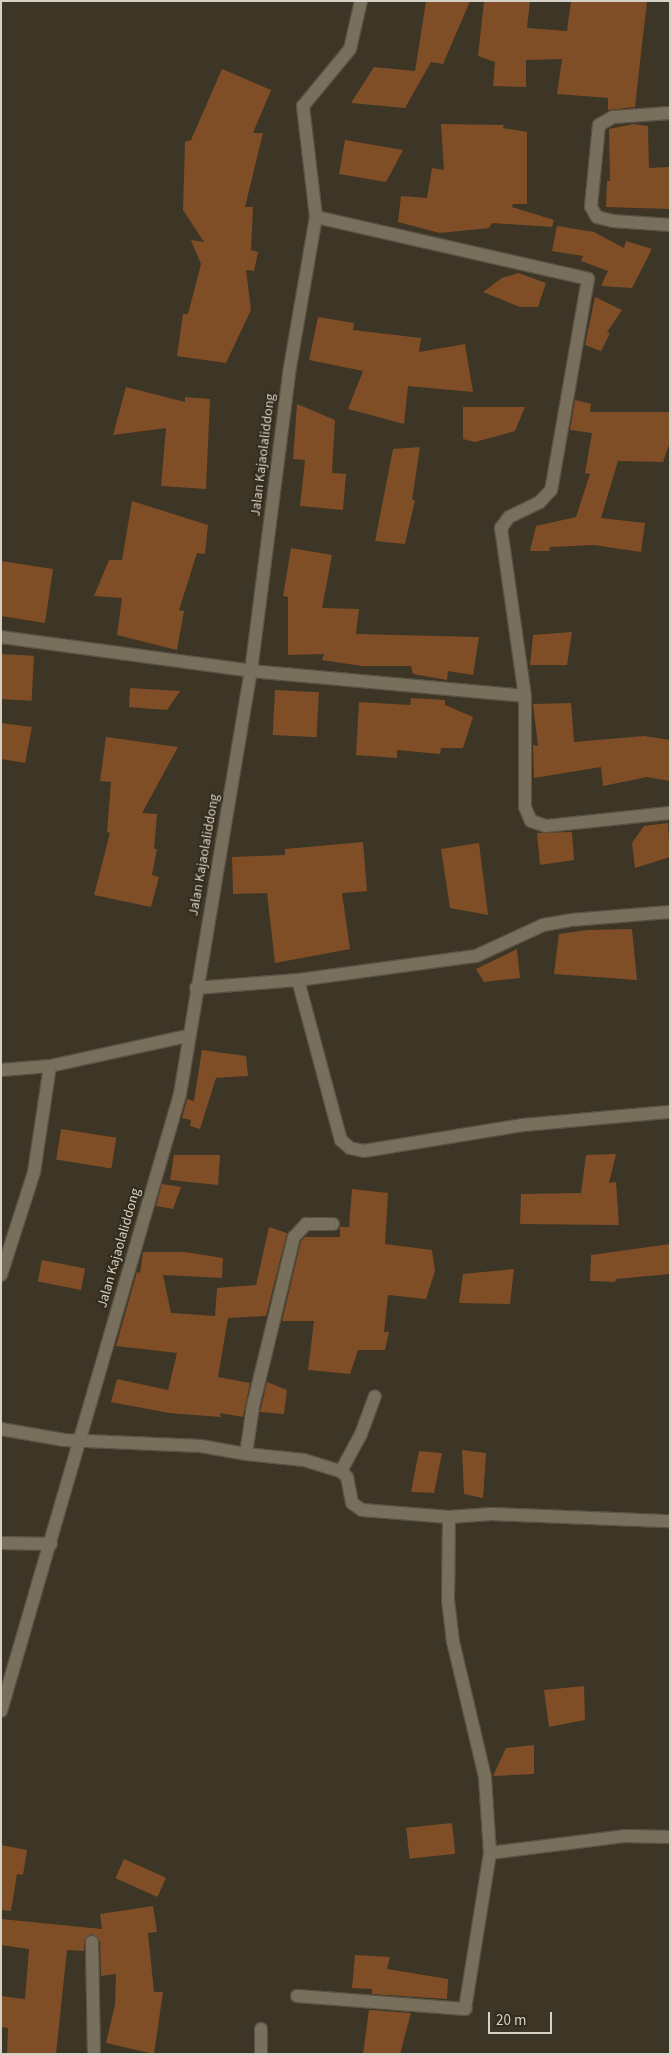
<!DOCTYPE html>
<style>
body{margin:0}
#map{position:relative;width:671px;height:2055px;overflow:hidden;background:#3d3525;font-family:"Source Sans 3",sans-serif}
div>[style]{position:absolute}
[style*='--x']{left:calc(var(--x)*1px);top:calc(var(--y)*1px);width:calc(var(--w)*1px);rotate:calc(var(--a)*1deg)}
.building>*{inset:0;background:#7f4e26;transform-origin:0 0}
.roads{filter:drop-shadow(1px 0 #595245) drop-shadow(-1px 0 #595245) drop-shadow(0 1px #595245) drop-shadow(0 -1px #595245)}
.minor>*{height:12px;margin:-6px;padding:0 6px;transform-origin:6px;border-radius:6px;background:#786f5d}
.tertiary>*{height:12px;margin:-6px;padding:0 6px;transform-origin:6px;border-radius:6px;background:#786f5d}
span{translate:-50% -50%;white-space:nowrap;text-align:center;line-height:1.15;-webkit-text-stroke:4px #332b1b;paint-order:stroke}
.street-label{font-size:14px;color:#d6d1c7}
.frame{position:absolute;inset:0;border:2px solid #d6d1c7;pointer-events:none}
.scale{position:absolute;left:488px;top:2012px;width:64px;height:22px;box-sizing:border-box;border:2px solid #d6d1c7;border-top:0;padding-left:6px;font-size:15px;line-height:18px;white-space:nowrap;color:#d6d1c7;-webkit-text-stroke:4px #332b1b;paint-order:stroke}
</style>
<div id="map">
<div class="building">
<i style="clip-path:polygon(426px 1px,470px 1px,443px 64px,431px 62px,405px 108px,351px 103px,374px 67px,415px 71px)"></i>
<i style="clip-path:polygon(484px 1px,530px 1px,527px 28px,567px 31px,571px 1px,647px 1px,635px 107px,608px 110px,608px 98px,557px 94px,562px 59px,526px 60px,526px 87px,493px 86px,495px 62px,478px 56px)"></i>
<i style="clip-path:polygon(222px 69px,271px 90px,253px 133px,263px 133px,245px 207px,253px 207px,251px 250px,258px 252px,254px 271px,246px 270px,251px 310px,226px 363px,177px 356px,183px 314px,188px 314px,201px 264px,191px 240px,204px 242px,183px 210px,185px 142px,191px 140px)"></i>
<i style="clip-path:polygon(441px 124px,504px 125px,503px 128px,527px 132px,527px 204px,513px 204px,512px 207px,554px 220px,552px 227px,492px 223px,489px 228px,440px 233px,398px 222px,401px 196px,427px 198px,432px 168px,444px 170px)"></i>
<i style="clip-path:polygon(633px 124px,648px 126px,649px 168px,670px 167px,670px 209px,606px 207px,607px 181px,610px 181px,609px 129px)"></i>
<i style="clip-path:polygon(345px 140px,403px 150px,386px 182px,339px 174px)"></i>
<i style="clip-path:polygon(557px 226px,594px 232px,624px 248px,626px 241px,652px 249px,632px 288px,601px 286px,608px 271px,581px 261px,583px 256px,552px 251px)"></i>
<i style="clip-path:polygon(518px 273px,546px 283px,538px 307px,520px 307px,483px 292px,502px 278px)"></i>
<i style="clip-path:polygon(595px 297px,622px 310px,607px 332px,610px 333px,601px 351px,585px 345px)"></i>
<i style="clip-path:polygon(318px 317px,354px 323px,353px 330px,421px 338px,419px 352px,465px 344px,473px 392px,408px 386px,404px 424px,348px 409px,363px 371px,309px 360px)"></i>
<i style="clip-path:polygon(126px 387px,185px 402px,185px 397px,210px 399px,206px 489px,161px 486px,166px 428px,113px 435px)"></i>
<i style="clip-path:polygon(575px 400px,591px 404px,590px 412px,670px 412px,670px 442px,663px 462px,618px 461px,601px 518px,645px 523px,641px 552px,594px 545px,550px 547px,549px 551px,530px 551px,536px 526px,576px 517px,590px 474px,585px 473px,592px 433px,570px 430px)"></i>
<i style="clip-path:polygon(297px 404px,335px 420px,332px 473px,346px 474px,343px 510px,300px 506px,305px 460px,293px 459px)"></i>
<i style="clip-path:polygon(463px 407px,525px 407px,515px 431px,475px 442px,463px 439px)"></i>
<i style="clip-path:polygon(420px 447px,412px 500px,415px 500px,405px 544px,375px 541px,393px 449px)"></i>
<i style="clip-path:polygon(132px 501px,208px 525px,205px 554px,197px 553px,179px 610px,184px 611px,177px 650px,117px 635px,122px 598px,94px 596px,109px 560px,122px 560px)"></i>
<i style="clip-path:polygon(291px 548px,332px 555px,322px 608px,359px 609px,356px 634px,479px 637px,473px 675px,448px 671px,447px 680px,413px 674px,411px 666px,362px 666px,322px 660px,324px 654px,288px 655px,288px 597px,283px 596px)"></i>
<i style="clip-path:polygon(1px 561px,53px 569px,45px 623px,1px 616px)"></i>
<i style="clip-path:polygon(572px 632px,567px 665px,530px 665px,533px 635px)"></i>
<i style="left:1px;top:654px;width:33px;height:45px;rotate:3deg"></i>
<i style="clip-path:polygon(130px 688px,180px 691px,167px 710px,129px 707px)"></i>
<i style="left:275px;top:690px;width:44px;height:45px;rotate:3deg"></i>
<i style="clip-path:polygon(411px 698px,445px 700px,445px 705px,473px 717px,463px 748px,441px 748px,440px 754px,397px 750px,397px 758px,356px 755px,359px 702px,410px 705px)"></i>
<i style="clip-path:polygon(571px 703px,574px 742px,644px 736px,670px 740px,670px 781px,647px 777px,603px 786px,601px 767px,534px 778px,533px 745px,538px 746px,533px 704px)"></i>
<i style="clip-path:polygon(1px 723px,32px 727px,25px 763px,1px 759px)"></i>
<i style="clip-path:polygon(106px 737px,178px 747px,142px 813px,157px 814px,154px 849px,157px 849px,152px 875px,159px 877px,151px 907px,94px 895px,110px 833px,107px 832px,111px 782px,100px 781px)"></i>
<i style="clip-path:polygon(668px 823px,670px 857px,635px 868px,632px 843px,644px 826px)"></i>
<i style="clip-path:polygon(572px 832px,574px 860px,540px 865px,537px 833px)"></i>
<i style="clip-path:polygon(363px 842px,367px 891px,342px 893px,350px 949px,275px 963px,267px 893px,233px 894px,232px 857px,285px 855px,285px 849px)"></i>
<i style="clip-path:polygon(479px 843px,488px 915px,450px 908px,441px 849px)"></i>
<i style="clip-path:polygon(632px 929px,637px 980px,554px 974px,559px 934px,588px 930px)"></i>
<i style="clip-path:polygon(517px 949px,520px 978px,484px 982px,476px 969px)"></i>
<i style="clip-path:polygon(202px 1050px,246px 1056px,248px 1076px,216px 1078px,200px 1129px,190px 1126px,191px 1120px,182px 1118px,187px 1099px,194px 1101px)"></i>
<i style="left:61px;top:1129px;width:56px;height:31px;rotate:9deg"></i>
<i style="clip-path:polygon(616px 1154px,609px 1183px,616px 1182px,619px 1225px,520px 1224px,521px 1194px,581px 1193px,586px 1155px)"></i>
<i style="clip-path:polygon(174px 1155px,220px 1155px,218px 1185px,170px 1180px)"></i>
<i style="clip-path:polygon(162px 1184px,181px 1187px,173px 1209px,156px 1206px)"></i>
<i style="clip-path:polygon(352px 1189px,388px 1193px,385px 1244px,432px 1250px,435px 1271px,426px 1299px,388px 1295px,384px 1332px,389px 1332px,385px 1350px,358px 1350px,350px 1374px,308px 1370px,314px 1321px,282px 1321px,301px 1241px,305px 1237px,340px 1237px,340px 1227px,349px 1227px)"></i>
<i style="clip-path:polygon(269px 1227px,287px 1233px,266px 1316px,228px 1318px,218px 1377px,250px 1383px,243px 1417px,220px 1413px,221px 1417px,169px 1413px,111px 1402px,117px 1379px,168px 1390px,177px 1353px,116px 1346px,137px 1272px,140px 1273px,143px 1252px,185px 1252px,223px 1258px,222px 1278px,163px 1275px,171px 1313px,215px 1316px,217px 1288px,256px 1285px)"></i>
<i style="clip-path:polygon(670px 1244px,670px 1274px,616px 1279px,615px 1282px,590px 1281px,591px 1255px)"></i>
<i style="left:42px;top:1260px;width:44px;height:22px;rotate:11deg"></i>
<i style="clip-path:polygon(514px 1269px,510px 1304px,459px 1303px,463px 1274px)"></i>
<i style="clip-path:polygon(267px 1382px,287px 1390px,284px 1414px,260px 1412px)"></i>
<i style="clip-path:polygon(462px 1450px,486px 1453px,483px 1498px,464px 1494px)"></i>
<i style="clip-path:polygon(419px 1451px,442px 1453px,434px 1493px,411px 1492px)"></i>
<i style="clip-path:polygon(584px 1686px,585px 1720px,549px 1727px,544px 1690px)"></i>
<i style="clip-path:polygon(534px 1745px,534px 1774px,493px 1776px,506px 1748px)"></i>
<i style="left:452px;top:1823px;width:31px;height:46px;rotate:84deg"></i>
<i style="clip-path:polygon(1px 1845px,27px 1850px,23px 1875px,17px 1874px,11px 1911px,1px 1910px)"></i>
<i style="left:124px;top:1859px;width:46px;height:21px;rotate:24deg"></i>
<i style="clip-path:polygon(153px 1906px,157px 1932px,148px 1933px,154px 1992px,163px 1992px,154px 2054px,106px 2043px,115px 2005px,116px 1974px,101px 1976px,100px 1941px,92px 1934px,85px 1939px,84px 1951px,67px 1950px,56px 2054px,7px 2054px,8px 2028px,1px 2027px,1px 1996px,25px 1999px,29px 1949px,1px 1945px,1px 1919px,102px 1929px,100px 1914px)"></i>
<i style="clip-path:polygon(355px 1955px,390px 1957px,387px 1969px,448px 1979px,447px 1999px,372px 1994px,372px 1989px,352px 1988px)"></i>
<i style="clip-path:polygon(369px 2010px,411px 2013px,400px 2054px,363px 2054px)"></i>
</div>
<div class="roads">
<div class="minor">
<i style="--x:670;--y:113;--w:57;--a:176"></i>
<i style="--x:613;--y:117;--w:16;--a:150"></i>
<i style="--x:599;--y:125;--w:82;--a:95.6"></i>
<i style="--x:591;--y:207;--w:12;--a:59"></i>
<i style="--x:597;--y:217;--w:16;--a:14"></i>
<i style="--x:613;--y:221;--w:57;--a:4"></i>
<i style="--x:316;--y:217;--w:279;--a:12.8"></i>
<i style="--x:588;--y:279;--w:214;--a:99.9"></i>
<i style="--x:551;--y:490;--w:16;--a:133"></i>
<i style="--x:540;--y:502;--w:34;--a:154"></i>
<i style="--x:509;--y:517;--w:14;--a:126"></i>
<i style="--x:501;--y:528;--w:170;--a:81.9"></i>
<i style="--x:525;--y:696;--w:111;--a:90"></i>
<i style="--x:525;--y:807;--w:15;--a:67"></i>
<i style="--x:531;--y:821;--w:16;--a:18"></i>
<i style="--x:546;--y:826;--w:125;--a:-6"></i>
<i style="--x:1;--y:637;--w:252;--a:7.7"></i>
<i style="--x:251;--y:671;--w:275;--a:5.2"></i>
<i style="--x:298;--y:980;--w:166;--a:75"></i>
<i style="--x:341;--y:1140;--w:12;--a:42"></i>
<i style="--x:350;--y:1148;--w:14;--a:12"></i>
<i style="--x:364;--y:1151;--w:161;--a:-9.3"></i>
<i style="--x:523;--y:1125;--w:148;--a:-5.1"></i>
<i style="--x:196;--y:988;--w:102;--a:-4.5"></i>
<i style="--x:298;--y:980;--w:180;--a:-7.7"></i>
<i style="--x:476;--y:956;--w:74;--a:-24.8"></i>
<i style="--x:543;--y:925;--w:28;--a:-10"></i>
<i style="--x:571;--y:920;--w:99;--a:-4.6"></i>
<i style="--x:1;--y:1070;--w:49;--a:-4.7"></i>
<i style="--x:50;--y:1066;--w:141;--a:-12.3"></i>
<i style="--x:1;--y:1275;--w:108;--a:-72.2"></i>
<i style="--x:34;--y:1172;--w:107;--a:-81.4"></i>
<i style="--x:1;--y:1429;--w:64;--a:9.9"></i>
<i style="--x:64;--y:1440;--w:137;--a:2.5"></i>
<i style="--x:201;--y:1446;--w:46;--a:10.1"></i>
<i style="--x:246;--y:1454;--w:49;--a:-81.7"></i>
<i style="--x:253;--y:1406;--w:174;--a:-76.4"></i>
<i style="--x:294;--y:1237;--w:18;--a:-47"></i>
<i style="--x:306;--y:1224;--w:27;--a:0"></i>
<i style="--x:246;--y:1454;--w:58;--a:5.9"></i>
<i style="--x:304;--y:1460;--w:39;--a:17"></i>
<i style="--x:341;--y:1471;--w:8;--a:45"></i>
<i style="--x:347;--y:1477;--w:26;--a:79"></i>
<i style="--x:352;--y:1503;--w:12;--a:35"></i>
<i style="--x:362;--y:1510;--w:87;--a:4.6"></i>
<i style="--x:449;--y:1517;--w:43;--a:-4"></i>
<i style="--x:492;--y:1514;--w:178;--a:2.3"></i>
<i style="--x:341;--y:1471;--w:42;--a:-61.6"></i>
<i style="--x:361;--y:1434;--w:40;--a:-69.8"></i>
<i style="--x:1;--y:1543;--w:50;--a:1.1"></i>
<i style="--x:490;--y:1853;--w:135;--a:-7.2"></i>
<i style="--x:624;--y:1836;--w:46;--a:1.2"></i>
<i style="--x:92;--y:1942;--w:112;--a:89"></i>
<i style="--x:297;--y:1996;--w:169;--a:4.4"></i>
<i style="--x:465;--y:2009;--w:158;--a:-80.9"></i>
<i style="--x:490;--y:1853;--w:76;--a:-93.8"></i>
<i style="--x:485;--y:1777;--w:139;--a:-103.3"></i>
<i style="--x:453;--y:1642;--w:42;--a:-96.8"></i>
<i style="--x:448;--y:1600;--w:83;--a:-89.3"></i>
<i style="--x:261;--y:2054;--w:25;--a:-90"></i>
</div>
<div class="tertiary">
<i style="--x:1;--y:1711;--w:642;--a:-73.82"></i>
<i style="--x:180;--y:1094;--w:429;--a:-80.5"></i>
<i style="--x:251;--y:671;--w:300;--a:-82.7"></i>
<i style="--x:289;--y:373;--w:158;--a:-80.2"></i>
<i style="--x:316;--y:217;--w:112;--a:-96.7"></i>
<i style="--x:303;--y:106;--w:74;--a:-50.5"></i>
<i style="--x:350;--y:49;--w:49;--a:-77.1"></i>
</div>
</div>
<div class="street-label">
<span style="left:263px;top:455px;rotate:-83deg">Jalan Kajaolaliddong</span>
<span style="left:204px;top:855px;rotate:-80deg">Jalan Kajaolaliddong</span>
<span style="left:119px;top:1248px;rotate:-74deg">Jalan Kajaolaliddong</span>
</div>
<div class="frame"></div>
<div class="scale">20 m</div>
</div>
